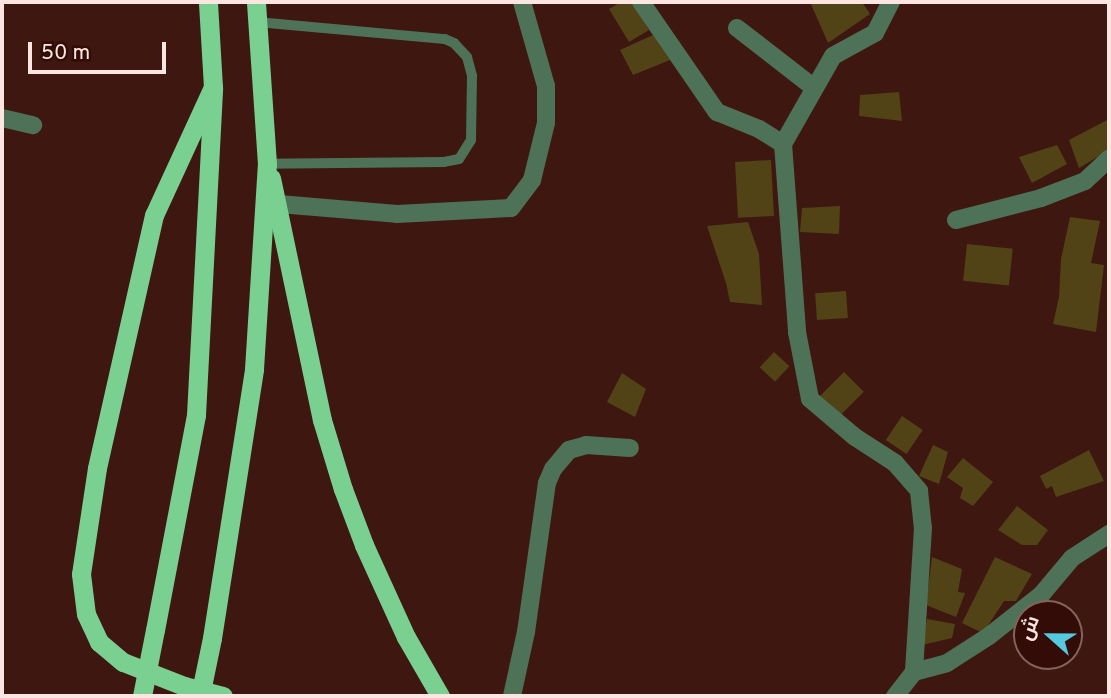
<!DOCTYPE html>
<meta charset="utf-8">
<style>
body{margin:0}
#map{position:relative;width:1111px;height:698px;overflow:hidden;background:#3e1710;font-family:Overpass,Cairo,sans-serif}
div>[style]{position:absolute}
[style*='--x']{left:calc(var(--x)*1px);top:calc(var(--y)*1px);width:calc(var(--w)*1px);rotate:calc(var(--a)*1deg)}
.building>*{inset:0;background:#514316;transform-origin:0 0}
.service>*{height:10px;margin:-5px;padding:0 5px;transform-origin:5px;border-radius:5px;background:#4e7257}
.minor>*{height:18px;margin:-9px;padding:0 9px;transform-origin:9px;border-radius:9px;background:#4e7257}
.trunk>*{height:19px;margin:-9.5px;padding:0 9.5px;transform-origin:9.5px;border-radius:9.5px;background:#79d090}
.trunk-bridge>*{height:19px;margin:-9.5px;padding:0 9.5px;transform-origin:9.5px;border-radius:9.5px;background:#79d090}
span{translate:-50% -50%;white-space:nowrap;text-align:center;line-height:1.15;-webkit-text-stroke:5px #330c07;paint-order:stroke}
.frame{position:absolute;inset:0;border:4px solid #fde6e2;pointer-events:none}
.north{position:absolute;left:1013px;top:600px;width:70px;height:70px;box-sizing:border-box;background:#330c07;border:2px solid #84635f;border-radius:50%;rotate:291deg;font-size:19px;font-weight:700;line-height:28px;text-align:center;color:#fde6e2}
.north::after{content:'';display:block;margin:auto;width:24px;height:32px;background:#55cadf;clip-path:polygon(50% 0,100% 100%,50% 72%,0 100%)}
.scale{position:absolute;left:28px;top:42px;width:138px;height:32px;box-sizing:border-box;border:4px solid #fde6e2;border-top:0;padding-left:9px;font-size:21px;line-height:24px;white-space:nowrap;color:#fde6e2;-webkit-text-stroke:5px #330c07;paint-order:stroke}
</style>
<div id="map">
<div class="building">
<i style="clip-path:polygon(621px 2px,631px 2px,649px 30px,629px 42px,609px 9px)"></i>
<i style="clip-path:polygon(810px 2px,862px 2px,870px 14px,828px 43px)"></i>
<i style="clip-path:polygon(653px 35px,670px 60px,633px 75px,620px 50px)"></i>
<i style="clip-path:polygon(899px 92px,902px 121px,859px 116px,860px 95px)"></i>
<i style="clip-path:polygon(1109px 119px,1109px 150px,1079px 168px,1069px 140px)"></i>
<i style="clip-path:polygon(1057px 145px,1067px 164px,1032px 183px,1019px 157px)"></i>
<i style="left:771px;top:160px;width:56px;height:36px;rotate:87deg"></i>
<i style="clip-path:polygon(840px 206px,839px 234px,800px 232px,802px 208px)"></i>
<i style="clip-path:polygon(1070px 217px,1100px 221px,1091px 263px,1104px 265px,1096px 332px,1053px 324px,1059px 297px,1061px 259px)"></i>
<i style="clip-path:polygon(748px 222px,759px 254px,762px 305px,730px 302px,726px 283px,707px 226px)"></i>
<i style="left:967px;top:244px;width:46px;height:37px;rotate:6deg"></i>
<i style="left:846px;top:291px;width:27px;height:31px;rotate:86deg"></i>
<i style="left:774px;top:352px;width:21px;height:21px;rotate:43deg"></i>
<i style="left:844px;top:372px;width:28px;height:37px;rotate:45deg"></i>
<i style="clip-path:polygon(622px 373px,646px 389px,635px 417px,607px 402px)"></i>
<i style="left:902px;top:416px;width:25px;height:29px;rotate:34deg"></i>
<i style="clip-path:polygon(933px 445px,948px 452px,939px 484px,919px 476px)"></i>
<i style="clip-path:polygon(1089px 450px,1104px 481px,1056px 497px,1052px 486px,1046px 489px,1040px 476px)"></i>
<i style="clip-path:polygon(963px 458px,993px 482px,973px 506px,960px 498px,963px 488px,947px 477px)"></i>
<i style="clip-path:polygon(1017px 506px,1048px 530px,1037px 545px,1022px 545px,998px 530px)"></i>
<i style="clip-path:polygon(932px 557px,962px 569px,958px 592px,965px 593px,956px 617px,926px 605px)"></i>
<i style="clip-path:polygon(995px 557px,1032px 574px,1016px 601px,1004px 601px,983px 633px,962px 623px)"></i>
<i style="clip-path:polygon(927px 619px,955px 624px,952px 638px,922px 645px)"></i>
</div>
<div class="service">
<i style="--x:257;--y:22;--w:189;--a:5.2"></i>
<i style="--x:445;--y:39;--w:10;--a:24"></i>
<i style="--x:454;--y:43;--w:19;--a:47"></i>
<i style="--x:467;--y:57;--w:20;--a:75"></i>
<i style="--x:472;--y:76;--w:64;--a:90.9"></i>
<i style="--x:471;--y:140;--w:22;--a:122"></i>
<i style="--x:459;--y:159;--w:15;--a:169"></i>
<i style="--x:444;--y:162;--w:177;--a:179.4"></i>
</div>
<div class="minor">
<i style="--x:641;--y:2;--w:134;--a:55.4"></i>
<i style="--x:717;--y:112;--w:45;--a:22"></i>
<i style="--x:759;--y:129;--w:28;--a:32"></i>
<i style="--x:783;--y:144;--w:189;--a:85.7"></i>
<i style="--x:797;--y:332;--w:68;--a:79"></i>
<i style="--x:810;--y:399;--w:59;--a:40.2"></i>
<i style="--x:855;--y:437;--w:48;--a:33"></i>
<i style="--x:895;--y:463;--w:37;--a:49"></i>
<i style="--x:919;--y:491;--w:37;--a:84"></i>
<i style="--x:923;--y:528;--w:144;--a:93.6"></i>
<i style="--x:914;--y:672;--w:31;--a:128"></i>
<i style="--x:737;--y:28;--w:96;--a:37.8"></i>
<i style="--x:2;--y:118;--w:32;--a:13"></i>
<i style="--x:783;--y:144;--w:101;--a:-60.4"></i>
<i style="--x:833;--y:56;--w:48;--a:-28.7"></i>
<i style="--x:875;--y:33;--w:35;--a:-63"></i>
<i style="--x:279;--y:204;--w:118;--a:4.8"></i>
<i style="--x:397;--y:214;--w:114;--a:-3"></i>
<i style="--x:511;--y:208;--w:35;--a:-53"></i>
<i style="--x:532;--y:180;--w:59;--a:-76.2"></i>
<i style="--x:546;--y:123;--w:37;--a:-90"></i>
<i style="--x:546;--y:86;--w:87;--a:-105.9"></i>
<i style="--x:956;--y:220;--w:88;--a:-14.5"></i>
<i style="--x:1041;--y:198;--w:47;--a:-21.1"></i>
<i style="--x:1085;--y:181;--w:33;--a:-43"></i>
<i style="--x:914;--y:672;--w:34;--a:-15"></i>
<i style="--x:947;--y:663;--w:50;--a:-32.7"></i>
<i style="--x:989;--y:636;--w:66;--a:-38.3"></i>
<i style="--x:1041;--y:595;--w:48;--a:-50"></i>
<i style="--x:1072;--y:558;--w:44;--a:-33"></i>
<i style="--x:512;--y:696;--w:66;--a:-77.7"></i>
<i style="--x:526;--y:632;--w:150;--a:-82"></i>
<i style="--x:547;--y:483;--w:15;--a:-67"></i>
<i style="--x:553;--y:469;--w:25;--a:-50"></i>
<i style="--x:569;--y:450;--w:18;--a:-16"></i>
<i style="--x:586;--y:445;--w:44;--a:3.9"></i>
</div>
<div class="trunk">
<i style="--x:213;--y:87;--w:141;--a:114.7"></i>
<i style="--x:154;--y:215;--w:259;--a:102.7"></i>
<i style="--x:97;--y:468;--w:107;--a:98.6"></i>
<i style="--x:81;--y:574;--w:40;--a:82.9"></i>
<i style="--x:86;--y:614;--w:31;--a:65"></i>
<i style="--x:99;--y:642;--w:31;--a:40"></i>
<i style="--x:123;--y:662;--w:66;--a:21.5"></i>
<i style="--x:184;--y:686;--w:40;--a:14.4"></i>
<i style="--x:271;--y:178;--w:247;--a:78.1"></i>
<i style="--x:322;--y:420;--w:72;--a:73.1"></i>
<i style="--x:343;--y:489;--w:60;--a:69.4"></i>
<i style="--x:364;--y:545;--w:101;--a:65.5"></i>
<i style="--x:406;--y:637;--w:68;--a:60"></i>
<i style="--x:155;--y:630;--w:219;--a:-79.2"></i>
<i style="--x:196;--y:415;--w:328;--a:-87"></i>
<i style="--x:213;--y:87;--w:85;--a:-93.4"></i>
<i style="--x:212;--y:638;--w:272;--a:-81.1"></i>
<i style="--x:254;--y:369;--w:205;--a:-86.4"></i>
<i style="--x:267;--y:164;--w:162;--a:-93.9"></i>
</div>
<div class="trunk-bridge">
<i style="--x:142;--y:696;--w:67;--a:-78.9"></i>
<i style="--x:200;--y:696;--w:59;--a:-78.3"></i>
</div>
<div class="frame"></div>
<div class="north">ش</div>
<div class="scale">50 m</div>
</div>
